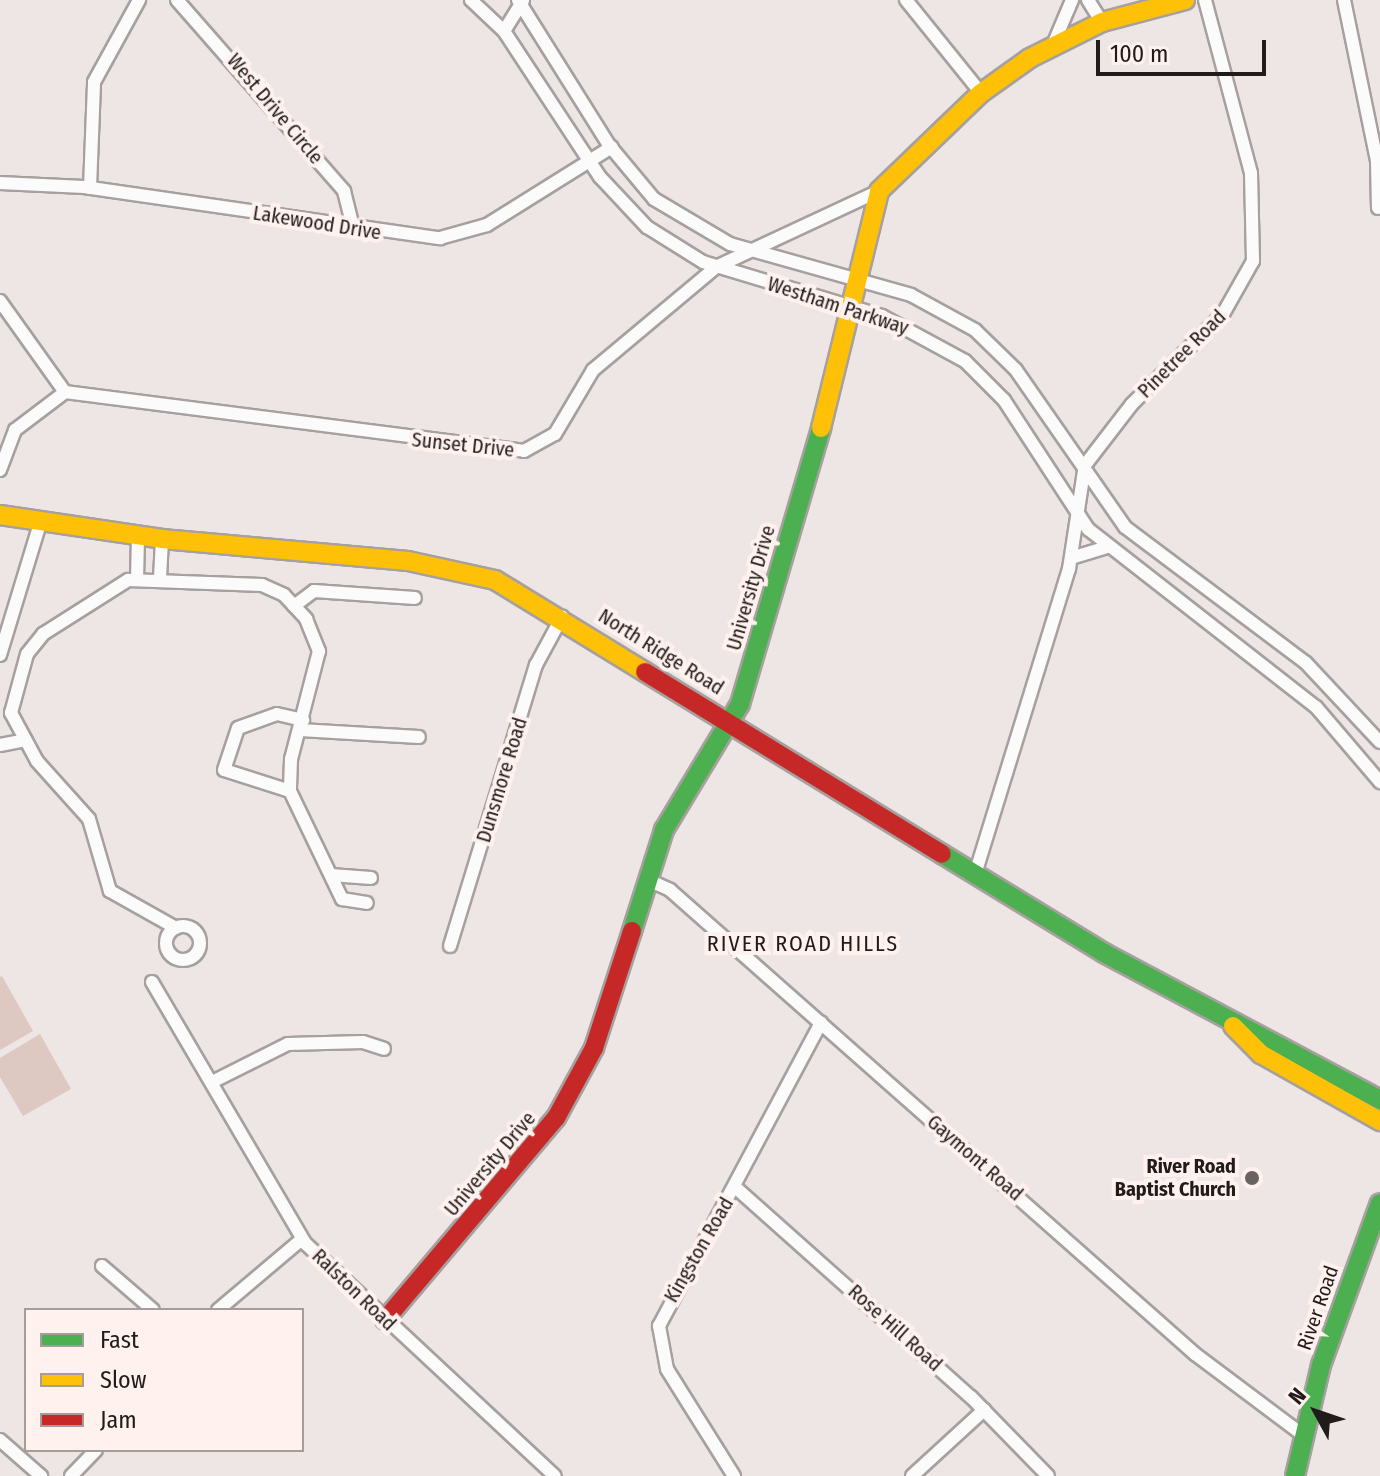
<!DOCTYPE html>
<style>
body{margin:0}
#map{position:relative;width:1380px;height:1476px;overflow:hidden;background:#eee6e4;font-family:"Fira Sans Condensed",sans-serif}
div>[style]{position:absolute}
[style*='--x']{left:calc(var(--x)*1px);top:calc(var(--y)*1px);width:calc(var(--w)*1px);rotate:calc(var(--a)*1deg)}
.green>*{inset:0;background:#dec8c2}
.roads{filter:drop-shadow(2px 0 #a6a09e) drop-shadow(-2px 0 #a6a09e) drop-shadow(0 2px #a6a09e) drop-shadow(0 -2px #a6a09e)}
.street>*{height:12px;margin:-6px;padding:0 6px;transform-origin:6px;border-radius:6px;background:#fcfbfb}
.street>.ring{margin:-6px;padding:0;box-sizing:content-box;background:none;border:12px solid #fcfbfb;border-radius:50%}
.fast>*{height:18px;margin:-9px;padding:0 9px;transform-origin:9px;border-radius:9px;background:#4caf50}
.slow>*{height:18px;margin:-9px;padding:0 9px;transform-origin:9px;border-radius:9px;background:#ffc107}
.jam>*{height:18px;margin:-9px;padding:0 9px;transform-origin:9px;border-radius:9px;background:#c62828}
.dots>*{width:22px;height:22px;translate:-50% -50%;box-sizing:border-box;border:4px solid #fef1ee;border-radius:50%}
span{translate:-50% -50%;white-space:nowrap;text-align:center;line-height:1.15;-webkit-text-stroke:8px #fef1ee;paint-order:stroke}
.street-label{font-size:20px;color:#211c1a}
.poi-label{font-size:20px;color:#211c1a;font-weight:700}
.right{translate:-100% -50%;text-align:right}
.neighbourhood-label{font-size:22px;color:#211c1a;letter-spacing:2px}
.legend{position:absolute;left:24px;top:1308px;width:280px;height:144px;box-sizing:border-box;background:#fef1ee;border:2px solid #a69c99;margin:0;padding:10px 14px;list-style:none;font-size:24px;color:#211c1a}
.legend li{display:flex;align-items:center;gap:16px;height:40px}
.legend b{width:40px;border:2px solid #a69c99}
.north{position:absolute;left:1276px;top:1372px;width:80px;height:80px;-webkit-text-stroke:6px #fef1ee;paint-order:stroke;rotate:310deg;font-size:22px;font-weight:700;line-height:32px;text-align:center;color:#211c1a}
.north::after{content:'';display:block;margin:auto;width:28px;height:36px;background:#211c1a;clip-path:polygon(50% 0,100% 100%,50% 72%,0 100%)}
.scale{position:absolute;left:1096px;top:40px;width:170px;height:36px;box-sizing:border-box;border:4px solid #211c1a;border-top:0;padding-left:10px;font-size:24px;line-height:28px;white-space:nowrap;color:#211c1a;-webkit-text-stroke:6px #fef1ee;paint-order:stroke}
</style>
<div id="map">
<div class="green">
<i style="clip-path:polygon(2px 976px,33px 1031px,0 1050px,0 977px)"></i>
<i style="clip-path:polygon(40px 1034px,71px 1089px,23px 1116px,0 1077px,0 1058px)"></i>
</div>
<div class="roads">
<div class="street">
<i style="--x:177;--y:0;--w:254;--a:48.8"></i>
<i style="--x:344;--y:191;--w:38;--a:76"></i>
<i style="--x:471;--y:0;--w:45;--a:43.2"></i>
<i style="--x:504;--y:31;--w:175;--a:56.7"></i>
<i style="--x:600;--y:177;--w:69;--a:46.8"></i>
<i style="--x:647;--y:227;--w:66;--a:32"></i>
<i style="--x:703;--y:262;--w:187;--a:16.8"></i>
<i style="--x:882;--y:316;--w:94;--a:28.5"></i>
<i style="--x:965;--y:361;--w:55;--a:45"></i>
<i style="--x:1004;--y:400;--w:154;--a:56.9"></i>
<i style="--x:1088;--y:529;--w:289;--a:38"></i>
<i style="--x:1316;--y:707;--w:99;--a:49.5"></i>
<i style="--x:518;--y:0;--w:171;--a:57.9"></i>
<i style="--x:609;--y:145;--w:70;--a:50.2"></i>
<i style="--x:654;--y:199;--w:88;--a:30.6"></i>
<i style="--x:730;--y:244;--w:188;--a:15.7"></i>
<i style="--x:911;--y:295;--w:73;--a:28.7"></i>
<i style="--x:975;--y:330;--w:57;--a:44.3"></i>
<i style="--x:1016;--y:370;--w:191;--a:55.2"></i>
<i style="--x:1125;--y:527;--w:226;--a:36.9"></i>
<i style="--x:1306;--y:663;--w:108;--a:46.9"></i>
<i style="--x:906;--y:0;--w:119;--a:51.1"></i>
<i style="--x:1088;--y:0;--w:26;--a:58"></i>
<i style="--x:1344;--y:0;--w:164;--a:78.4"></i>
<i style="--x:1377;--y:161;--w:47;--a:88.8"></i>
<i style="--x:504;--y:31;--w:36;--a:-58"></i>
<i style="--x:1053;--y:45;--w:49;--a:-67.1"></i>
<i style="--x:0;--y:183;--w:84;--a:2.7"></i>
<i style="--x:84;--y:187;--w:360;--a:8.2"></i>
<i style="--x:440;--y:238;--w:49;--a:-15.5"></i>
<i style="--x:487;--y:225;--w:147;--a:-32"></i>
<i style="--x:90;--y:188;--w:106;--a:-87.8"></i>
<i style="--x:94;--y:82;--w:94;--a:-61.2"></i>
<i style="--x:0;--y:301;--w:112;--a:54.5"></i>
<i style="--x:65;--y:392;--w:463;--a:7.3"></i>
<i style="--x:524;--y:451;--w:35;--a:-29"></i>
<i style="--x:555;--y:434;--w:74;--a:-59.3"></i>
<i style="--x:593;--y:370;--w:160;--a:-39.9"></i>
<i style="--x:716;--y:267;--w:180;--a:-25"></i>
<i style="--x:0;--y:470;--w:43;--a:-69.4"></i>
<i style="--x:15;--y:430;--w:63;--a:-37.2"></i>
<i style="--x:1071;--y:558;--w:37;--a:-17"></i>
<i style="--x:160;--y:578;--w:39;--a:-87"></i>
<i style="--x:137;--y:580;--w:44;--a:-88.7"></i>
<i style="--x:294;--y:606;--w:25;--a:-37"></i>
<i style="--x:314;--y:591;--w:101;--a:4"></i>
<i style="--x:0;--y:655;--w:138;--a:-73.1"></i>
<i style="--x:300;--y:730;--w:119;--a:3.4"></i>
<i style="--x:0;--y:745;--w:26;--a:-11"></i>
<i style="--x:290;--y:791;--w:69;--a:-162.3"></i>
<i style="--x:224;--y:770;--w:44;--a:-71.6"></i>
<i style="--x:238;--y:728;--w:41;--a:-19.7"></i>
<i style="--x:277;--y:714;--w:27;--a:13"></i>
<i style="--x:976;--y:871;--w:316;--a:-72.9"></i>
<i style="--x:1069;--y:569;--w:105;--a:-81.3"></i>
<i style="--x:1085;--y:465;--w:77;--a:-52.4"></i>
<i style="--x:1132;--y:404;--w:128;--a:-44.7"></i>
<i style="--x:1223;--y:314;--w:61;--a:-60.5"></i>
<i style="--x:1253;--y:261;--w:88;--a:-91.3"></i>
<i style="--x:1251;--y:173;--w:179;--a:-104.9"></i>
<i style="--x:331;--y:875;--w:40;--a:4.3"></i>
<i style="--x:648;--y:880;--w:24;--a:24"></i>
<i style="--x:670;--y:890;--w:701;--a:41.47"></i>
<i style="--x:1195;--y:1354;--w:135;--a:36.9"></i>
<i class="ring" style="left:166px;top:926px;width:22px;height:22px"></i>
<i style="--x:176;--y:928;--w:76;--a:-150.7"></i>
<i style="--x:110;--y:891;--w:75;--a:-106.3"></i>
<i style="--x:89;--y:819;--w:78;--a:-131.9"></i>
<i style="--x:37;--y:761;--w:55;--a:-118.4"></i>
<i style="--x:11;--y:713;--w:61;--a:-74.8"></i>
<i style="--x:27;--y:654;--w:26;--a:-51"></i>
<i style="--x:43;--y:634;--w:101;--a:-32.4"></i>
<i style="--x:128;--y:580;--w:134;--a:2.1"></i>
<i style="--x:262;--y:585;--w:24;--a:24"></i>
<i style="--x:284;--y:595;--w:33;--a:47"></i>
<i style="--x:306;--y:619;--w:35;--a:68"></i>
<i style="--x:319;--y:651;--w:112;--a:104.5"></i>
<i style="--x:291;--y:759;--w:32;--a:92"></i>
<i style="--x:290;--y:791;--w:120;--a:64.3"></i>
<i style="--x:342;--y:899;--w:25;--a:9"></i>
<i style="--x:450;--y:946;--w:294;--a:-73"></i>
<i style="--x:536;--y:665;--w:55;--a:-61.6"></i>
<i style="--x:152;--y:982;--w:304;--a:59.6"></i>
<i style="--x:306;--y:1244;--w:340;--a:43"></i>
<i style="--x:212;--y:1082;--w:85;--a:-26.6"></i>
<i style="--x:288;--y:1044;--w:75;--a:-1.5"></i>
<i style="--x:363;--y:1042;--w:22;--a:18"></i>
<i style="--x:735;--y:1187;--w:316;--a:41.7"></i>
<i style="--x:971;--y:1397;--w:110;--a:45.7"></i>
<i style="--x:102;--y:1266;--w:67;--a:40.8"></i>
<i style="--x:218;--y:1310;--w:110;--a:-40.2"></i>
<i style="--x:0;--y:1440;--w:55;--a:41.3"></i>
<i style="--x:71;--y:1476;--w:36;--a:-46"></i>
<i style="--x:734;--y:1476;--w:126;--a:-122.1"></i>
<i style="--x:667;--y:1369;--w:44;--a:-100.5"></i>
<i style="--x:659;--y:1326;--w:344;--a:-61.9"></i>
<i style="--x:912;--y:1476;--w:98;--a:-42.5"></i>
</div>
<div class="fast">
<i style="--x:942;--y:854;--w:190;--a:31.4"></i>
<i style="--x:1104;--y:953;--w:313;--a:28"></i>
<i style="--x:632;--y:931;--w:106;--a:-72.4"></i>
<i style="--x:664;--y:830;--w:147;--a:-58.9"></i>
<i style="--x:740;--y:704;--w:288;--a:-73.6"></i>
<i style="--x:1295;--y:1476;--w:114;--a:-76.8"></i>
<i style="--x:1321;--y:1365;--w:172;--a:-70"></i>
</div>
<div class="slow">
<i style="--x:821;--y:428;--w:244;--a:-76.2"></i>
<i style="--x:879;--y:191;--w:141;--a:-43.9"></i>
<i style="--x:981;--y:93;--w:60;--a:-35.5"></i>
<i style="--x:1030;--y:58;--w:80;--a:-26.6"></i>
<i style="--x:1102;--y:22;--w:86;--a:-14.8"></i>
<i style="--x:0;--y:515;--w:164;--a:8.4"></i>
<i style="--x:162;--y:539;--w:247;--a:5.1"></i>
<i style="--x:408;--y:561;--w:89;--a:12.3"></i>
<i style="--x:495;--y:580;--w:176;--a:31.5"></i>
<i style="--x:1233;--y:1026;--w:40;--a:45"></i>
<i style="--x:1261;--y:1054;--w:137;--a:29.4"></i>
</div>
<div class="jam">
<i style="--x:645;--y:672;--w:348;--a:31.5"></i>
<i style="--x:385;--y:1320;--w:265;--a:-49.8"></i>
<i style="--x:556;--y:1118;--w:80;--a:-61.5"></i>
<i style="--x:594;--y:1048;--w:123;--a:-72"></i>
</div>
</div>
<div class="dots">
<i style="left:1252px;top:1178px;background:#696361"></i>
</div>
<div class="street-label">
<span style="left:275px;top:109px;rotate:50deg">West Drive Circle</span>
<span style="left:317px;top:223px;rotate:9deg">Lakewood Drive</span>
<span style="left:838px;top:306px;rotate:18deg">Westham Parkway</span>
<span style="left:1182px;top:354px;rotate:-45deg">Pinetree Road</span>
<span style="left:463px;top:445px;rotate:6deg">Sunset Drive</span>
<span style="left:751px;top:588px;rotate:-74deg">University Drive</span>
<span style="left:661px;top:652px;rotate:32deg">North Ridge Road</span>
<span style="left:502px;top:780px;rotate:-73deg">Dunsmore Road</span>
<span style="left:975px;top:1158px;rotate:41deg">Gaymont Road</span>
<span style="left:490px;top:1164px;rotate:-50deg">University Drive</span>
<span style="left:699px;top:1250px;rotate:-60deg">Kingston Road</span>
<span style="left:354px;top:1290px;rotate:44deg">Ralston Road</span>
<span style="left:1318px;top:1308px;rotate:-71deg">River Road</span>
<span style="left:895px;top:1328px;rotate:42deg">Rose Hill Road</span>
</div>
<div class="poi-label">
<span class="right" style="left:1236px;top:1178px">River Road<br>Baptist Church</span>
</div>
<div class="neighbourhood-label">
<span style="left:803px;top:944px">RIVER ROAD HILLS</span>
</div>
<ul class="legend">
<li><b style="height:10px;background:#4caf50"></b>Fast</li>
<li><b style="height:10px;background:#ffc107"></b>Slow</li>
<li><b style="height:10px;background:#c62828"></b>Jam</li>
</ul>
<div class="north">N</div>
<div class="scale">100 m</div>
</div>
